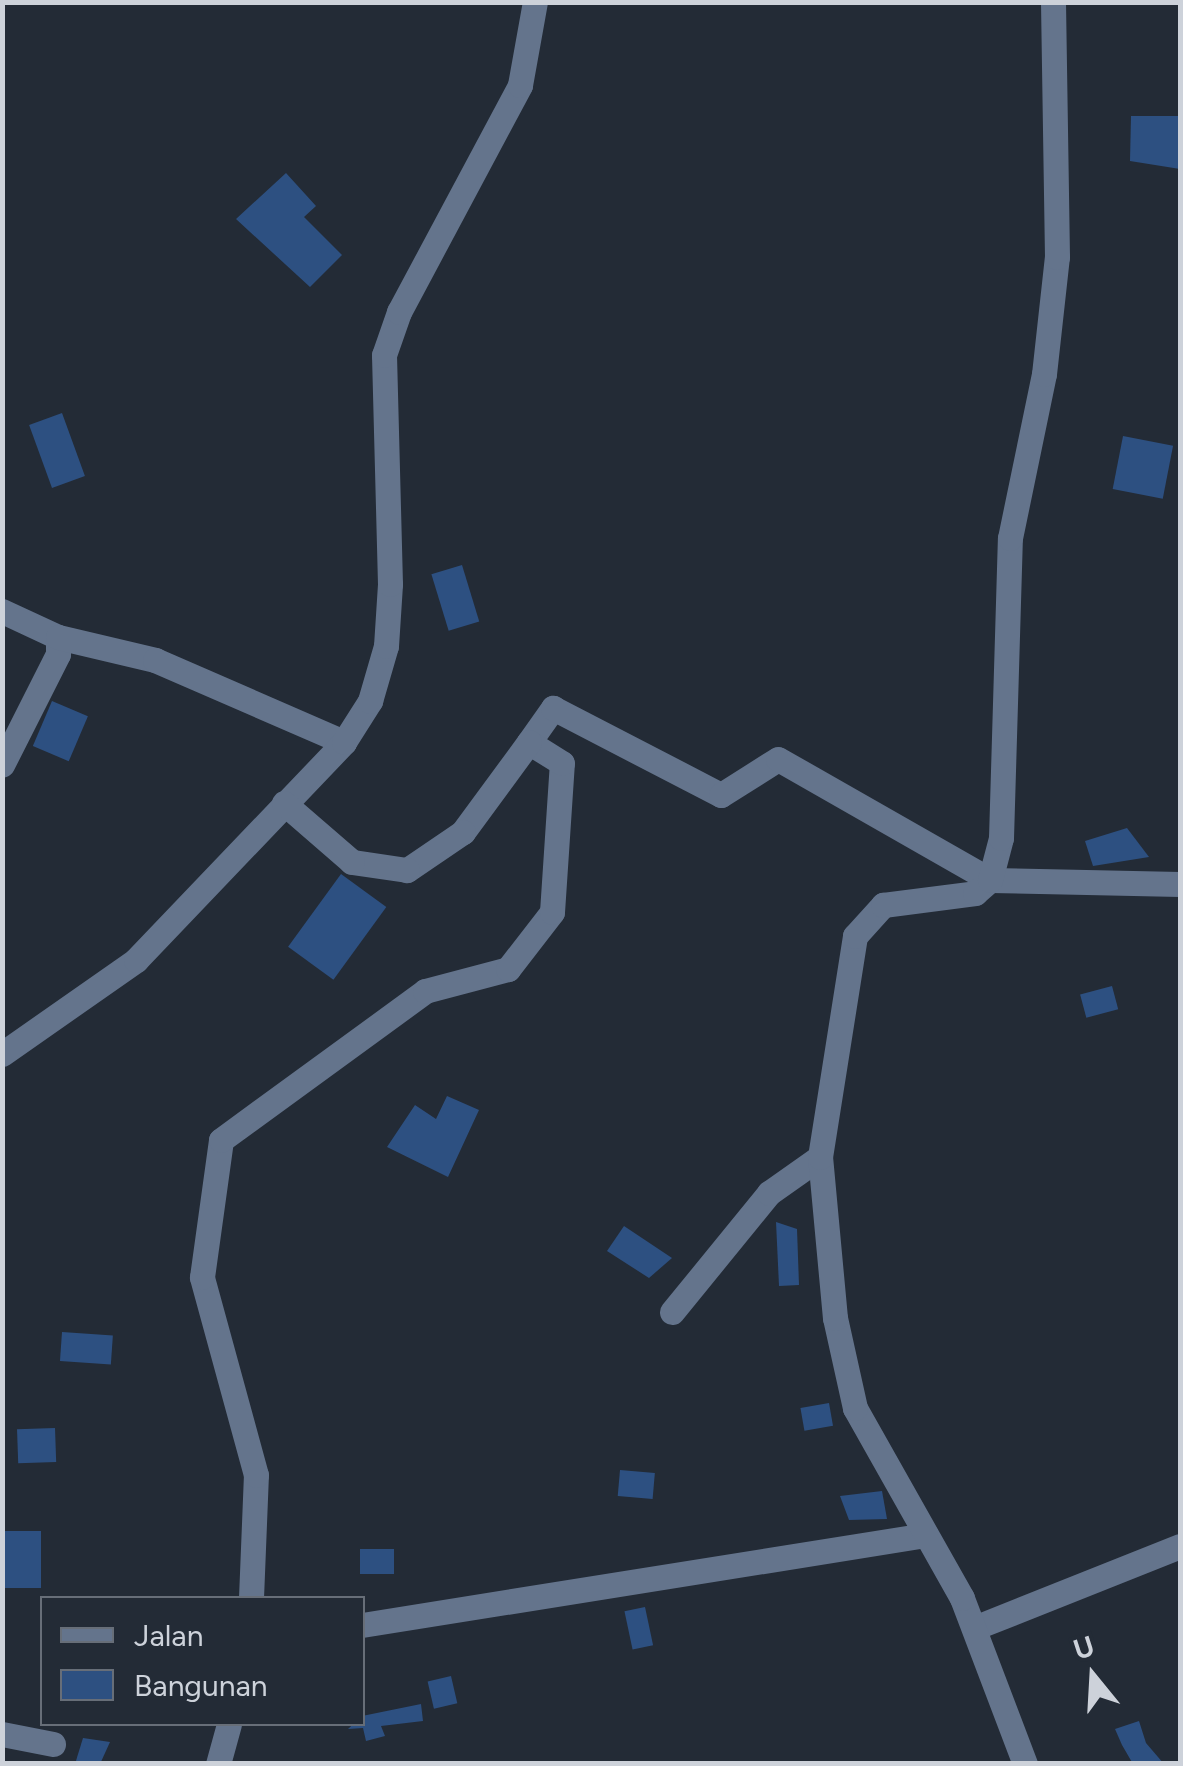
<!DOCTYPE html>
<style>
body{margin:0}
#map{position:relative;width:1183px;height:1766px;overflow:hidden;background:#232b36;font-family:Figtree,sans-serif}
div>[style]{position:absolute}
[style*='--x']{left:calc(var(--x)*1px);top:calc(var(--y)*1px);width:calc(var(--w)*1px);rotate:calc(var(--a)*1deg)}
.building>*{inset:0;background:#2d5081;transform-origin:0 0}
.minor>*{height:25px;margin:-12.5px;padding:0 12.5px;transform-origin:12.5px;border-radius:12.5px;background:#64748c}
span{translate:-50% -50%;white-space:nowrap;text-align:center;line-height:1.15;-webkit-text-stroke:9px #232b36;paint-order:stroke}
.frame{position:absolute;inset:0;border:5px solid #cdd2da;pointer-events:none}
.legend{position:absolute;left:40px;top:1596px;width:325px;height:130px;box-sizing:border-box;background:#232b36;border:2px solid #676e78;margin:0;padding:12px 18px;list-style:none;font-size:30px;color:#cdd2da}
.legend li{display:flex;align-items:center;gap:20px;height:50px}
.legend b{width:50px;border:2px solid #676e78}
.north{position:absolute;left:1043px;top:1626px;width:100px;height:100px;-webkit-text-stroke:8px #232b36;paint-order:stroke;rotate:342deg;font-size:28px;font-weight:700;line-height:40px;text-align:center;color:#cdd2da}
.north::after{content:'';display:block;margin:auto;width:35px;height:45px;background:#cdd2da;clip-path:polygon(50% 0,100% 100%,50% 72%,0 100%)}
</style>
<div id="map">
<div class="building">
<i style="clip-path:polygon(1131px 116px,1180px 116px,1180px 169px,1130px 161px)"></i>
<i style="clip-path:polygon(286px 173px,316px 206px,304px 217px,342px 255px,310px 287px,236px 219px)"></i>
<i style="left:62px;top:413px;width:67px;height:35px;rotate:70deg"></i>
<i style="left:1123px;top:436px;width:51px;height:54px;rotate:11deg"></i>
<i style="left:462px;top:565px;width:59px;height:32px;rotate:73deg"></i>
<i style="left:52px;top:701px;width:39px;height:49px;rotate:23deg"></i>
<i style="clip-path:polygon(1127px 828px,1149px 857px,1093px 866px,1085px 841px)"></i>
<i style="left:341px;top:874px;width:56px;height:90px;rotate:36deg"></i>
<i style="left:1112px;top:986px;width:24px;height:33px;rotate:75deg"></i>
<i style="clip-path:polygon(447px 1096px,479px 1110px,448px 1177px,387px 1147px,415px 1105px,436px 1119px)"></i>
<i style="clip-path:polygon(776px 1222px,797px 1229px,799px 1285px,779px 1286px)"></i>
<i style="clip-path:polygon(624px 1226px,672px 1258px,649px 1278px,607px 1251px)"></i>
<i style="left:62px;top:1332px;width:51px;height:29px;rotate:4deg"></i>
<i style="left:829px;top:1403px;width:23px;height:29px;rotate:80deg"></i>
<i style="left:55px;top:1428px;width:34px;height:38px;rotate:88deg"></i>
<i style="left:620px;top:1470px;width:35px;height:26px;rotate:5deg"></i>
<i style="clip-path:polygon(882px 1491px,887px 1519px,849px 1520px,840px 1496px)"></i>
<i style="left:2px;top:1531px;width:39px;height:57px"></i>
<i style="left:360px;top:1549px;width:34px;height:25px"></i>
<i style="left:645px;top:1607px;width:39px;height:21px;rotate:78deg"></i>
<i style="left:451px;top:1676px;width:28px;height:24px;rotate:77deg"></i>
<i style="clip-path:polygon(421px 1704px,423px 1721px,381px 1726px,385px 1736px,366px 1741px,363px 1728px,348px 1729px,362px 1716px)"></i>
<i style="clip-path:polygon(1139px 1721px,1146px 1743px,1164px 1764px,1133px 1764px,1122px 1745px,1115px 1729px)"></i>
<i style="clip-path:polygon(83px 1738px,110px 1742px,100px 1764px,75px 1764px)"></i>
</div>
<div class="minor">
<i style="--x:2;--y:611;--w:62;--a:24.9"></i>
<i style="--x:58;--y:637;--w:17;--a:90"></i>
<i style="--x:58;--y:654;--w:124;--a:116.8"></i>
<i style="--x:58;--y:637;--w:100;--a:13.3"></i>
<i style="--x:155;--y:660;--w:206;--a:23.5"></i>
<i style="--x:529;--y:742;--w:42;--a:-54.8"></i>
<i style="--x:553;--y:708;--w:189;--a:27.4"></i>
<i style="--x:721;--y:795;--w:67;--a:-32.3"></i>
<i style="--x:778;--y:759;--w:244;--a:29.7"></i>
<i style="--x:990;--y:880;--w:190;--a:1.2"></i>
<i style="--x:2;--y:1054;--w:164;--a:-35"></i>
<i style="--x:136;--y:960;--w:301;--a:-46.3"></i>
<i style="--x:344;--y:742;--w:49;--a:-57.6"></i>
<i style="--x:370;--y:701;--w:57;--a:-73.8"></i>
<i style="--x:386;--y:646;--w:62;--a:-86.3"></i>
<i style="--x:390;--y:584;--w:229;--a:-91.5"></i>
<i style="--x:384;--y:355;--w:46;--a:-70.8"></i>
<i style="--x:399;--y:312;--w:257;--a:-61.9"></i>
<i style="--x:520;--y:85;--w:84;--a:-79.8"></i>
<i style="--x:672;--y:1312;--w:154;--a:-50.8"></i>
<i style="--x:769;--y:1193;--w:62;--a:-35.2"></i>
<i style="--x:251;--y:1598;--w:123;--a:-87.7"></i>
<i style="--x:256;--y:1475;--w:205;--a:-105.3"></i>
<i style="--x:202;--y:1277;--w:138;--a:-82.1"></i>
<i style="--x:221;--y:1140;--w:253;--a:-36.1"></i>
<i style="--x:425;--y:991;--w:86;--a:-14.8"></i>
<i style="--x:508;--y:969;--w:72;--a:-52.3"></i>
<i style="--x:552;--y:912;--w:149;--a:-86.2"></i>
<i style="--x:562;--y:763;--w:39;--a:-148"></i>
<i style="--x:529;--y:742;--w:112;--a:126.3"></i>
<i style="--x:463;--y:832;--w:68;--a:145.8"></i>
<i style="--x:407;--y:870;--w:56;--a:-171.7"></i>
<i style="--x:352;--y:862;--w:90;--a:-139.1"></i>
<i style="--x:362;--y:1625;--w:571;--a:-9.07"></i>
<i style="--x:974;--y:1628;--w:222;--a:-21.7"></i>
<i style="--x:2;--y:1734;--w:52;--a:11.1"></i>
<i style="--x:218;--y:1764;--w:41;--a:-74.6"></i>
<i style="--x:1025;--y:1764;--w:178;--a:-110.8"></i>
<i style="--x:962;--y:1598;--w:218;--a:-119.4"></i>
<i style="--x:855;--y:1408;--w:92;--a:-102.5"></i>
<i style="--x:835;--y:1318;--w:162;--a:-95.3"></i>
<i style="--x:820;--y:1157;--w:224;--a:-81"></i>
<i style="--x:855;--y:936;--w:42;--a:-47.9"></i>
<i style="--x:883;--y:905;--w:93;--a:-7.4"></i>
<i style="--x:975;--y:893;--w:20;--a:-41"></i>
<i style="--x:990;--y:880;--w:43;--a:-75.3"></i>
<i style="--x:1001;--y:838;--w:300;--a:-88.3"></i>
<i style="--x:1010;--y:538;--w:167;--a:-78.3"></i>
<i style="--x:1044;--y:374;--w:118;--a:-83.7"></i>
<i style="--x:1057;--y:257;--w:255;--a:-90.9"></i>
</div>
<div class="frame"></div>
<ul class="legend">
<li><b style="height:12px;background:#64748c"></b>Jalan</li>
<li><b style="height:28px;background:#2d5081"></b>Bangunan</li>
</ul>
<div class="north">U</div>
</div>
